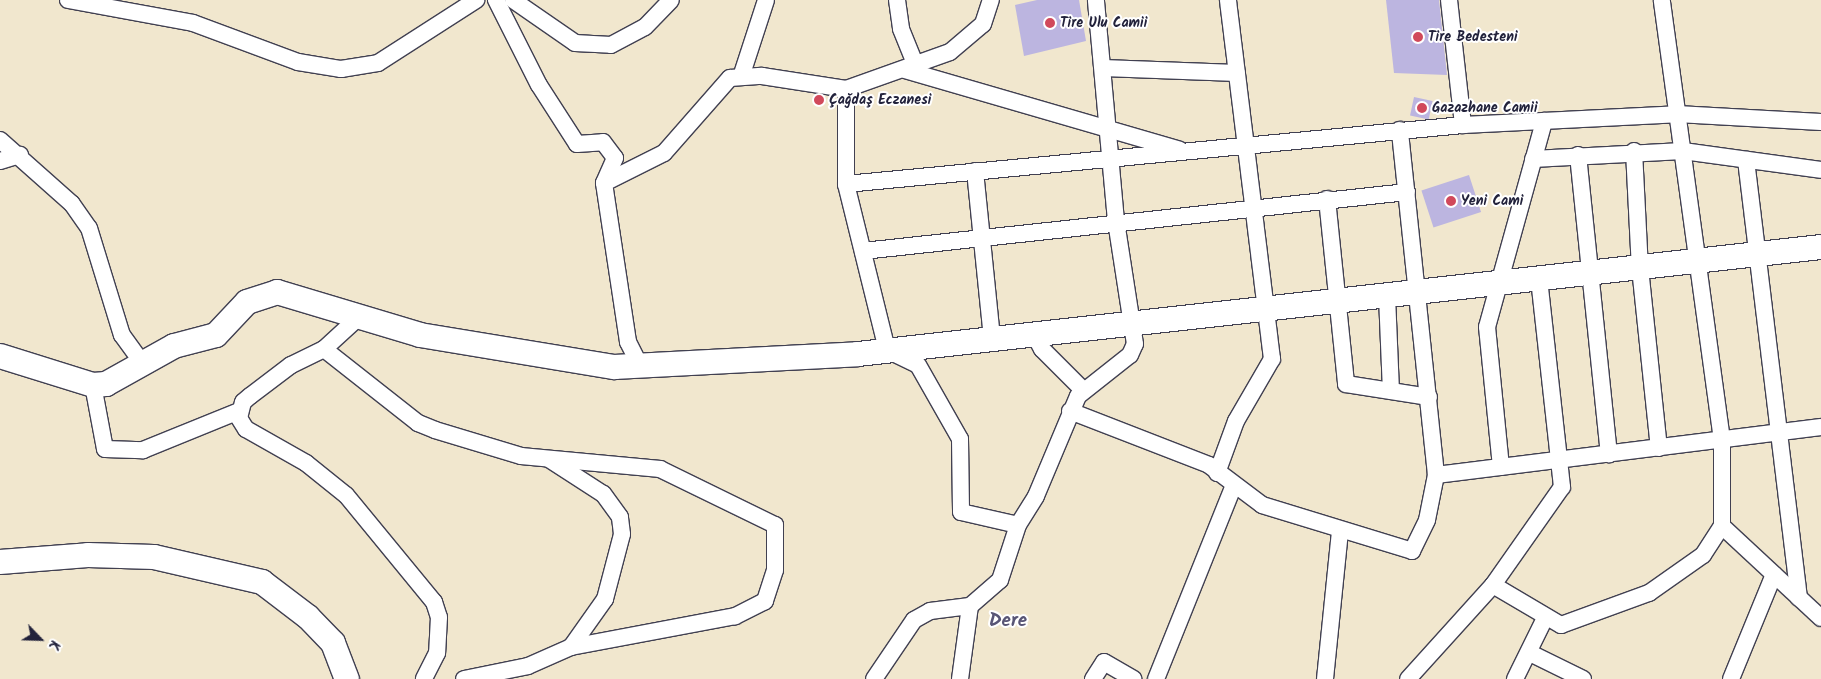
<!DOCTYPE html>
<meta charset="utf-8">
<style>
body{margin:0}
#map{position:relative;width:1821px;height:679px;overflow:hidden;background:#f1e7ce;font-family:Kalam,sans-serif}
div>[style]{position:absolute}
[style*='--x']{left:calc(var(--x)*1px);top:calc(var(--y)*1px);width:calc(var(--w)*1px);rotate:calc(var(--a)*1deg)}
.building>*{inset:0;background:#bcb5e0;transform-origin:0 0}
.roads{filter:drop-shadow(1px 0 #414051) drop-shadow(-1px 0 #414051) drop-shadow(0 1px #414051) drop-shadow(0 -1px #414051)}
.street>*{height:16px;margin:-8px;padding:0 8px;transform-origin:8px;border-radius:8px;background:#fff}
.secondary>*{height:24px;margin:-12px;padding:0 12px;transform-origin:12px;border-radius:12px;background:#fff}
.dots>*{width:14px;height:14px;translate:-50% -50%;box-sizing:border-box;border:2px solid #fff;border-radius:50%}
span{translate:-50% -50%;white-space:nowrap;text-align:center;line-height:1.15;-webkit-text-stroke:4px #fff;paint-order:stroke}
.poi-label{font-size:14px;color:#22223b;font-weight:700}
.left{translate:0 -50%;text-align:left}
.district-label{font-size:19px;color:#585575;font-weight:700}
.north{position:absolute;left:15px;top:614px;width:50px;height:50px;-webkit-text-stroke:4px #fff;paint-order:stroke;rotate:114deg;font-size:14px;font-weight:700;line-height:20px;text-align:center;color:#22223b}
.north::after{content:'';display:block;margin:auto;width:18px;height:22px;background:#22223b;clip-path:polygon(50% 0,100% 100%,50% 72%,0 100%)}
</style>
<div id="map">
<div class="building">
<i style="clip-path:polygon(1037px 0,1079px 0,1086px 41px,1024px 56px,1015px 5px)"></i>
<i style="clip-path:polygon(1386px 0,1439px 0,1447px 75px,1394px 73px)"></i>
<i style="left:1414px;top:97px;width:19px;height:19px;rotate:12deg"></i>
<i style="left:1469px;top:175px;width:39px;height:50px;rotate:72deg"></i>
</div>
<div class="roads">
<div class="street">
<i style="--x:68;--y:0;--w:127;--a:10.4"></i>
<i style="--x:193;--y:23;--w:112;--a:20.4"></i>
<i style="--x:298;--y:62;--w:44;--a:9.2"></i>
<i style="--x:341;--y:69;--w:37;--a:-9"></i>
<i style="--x:378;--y:63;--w:117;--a:-32.7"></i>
<i style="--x:496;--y:0;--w:95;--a:63.2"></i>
<i style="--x:539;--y:85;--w:70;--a:57.2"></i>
<i style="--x:577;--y:144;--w:26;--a:-4"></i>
<i style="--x:603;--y:142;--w:20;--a:53"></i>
<i style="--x:615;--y:158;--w:27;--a:114"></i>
<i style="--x:604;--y:183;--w:161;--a:81.4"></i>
<i style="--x:628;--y:342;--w:27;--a:63"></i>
<i style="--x:513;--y:0;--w:75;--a:34.7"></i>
<i style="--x:575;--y:43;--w:36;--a:3"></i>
<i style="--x:611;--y:45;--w:38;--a:-28"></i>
<i style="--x:645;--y:27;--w:37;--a:-46"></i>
<i style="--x:897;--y:0;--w:29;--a:82"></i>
<i style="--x:901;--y:29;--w:40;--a:68"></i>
<i style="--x:1449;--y:0;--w:126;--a:83.6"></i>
<i style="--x:1103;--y:68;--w:134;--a:2.1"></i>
<i style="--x:905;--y:70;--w:286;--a:16.2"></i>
<i style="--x:741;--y:77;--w:81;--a:-72"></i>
<i style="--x:846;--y:89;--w:95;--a:90"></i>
<i style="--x:846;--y:184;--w:171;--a:76.1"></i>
<i style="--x:887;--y:350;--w:34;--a:26"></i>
<i style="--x:918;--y:365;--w:85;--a:60.4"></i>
<i style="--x:960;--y:439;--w:73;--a:89.2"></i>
<i style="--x:961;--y:512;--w:58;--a:12.8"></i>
<i style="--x:1018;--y:525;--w:58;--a:108.1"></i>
<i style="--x:1000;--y:580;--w:40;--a:139"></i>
<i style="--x:970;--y:606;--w:74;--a:97.8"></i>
<i style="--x:0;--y:140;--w:96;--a:41.6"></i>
<i style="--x:72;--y:204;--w:29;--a:55"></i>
<i style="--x:89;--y:228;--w:112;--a:72.9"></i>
<i style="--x:122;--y:335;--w:36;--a:54"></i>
<i style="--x:1634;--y:151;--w:117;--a:87.1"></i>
<i style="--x:1640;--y:268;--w:181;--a:84"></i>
<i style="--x:1578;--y:155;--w:301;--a:84.1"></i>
<i style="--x:1533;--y:159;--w:150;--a:-3.1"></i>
<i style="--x:1683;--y:151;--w:139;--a:7.8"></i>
<i style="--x:1746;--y:160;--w:441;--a:83.1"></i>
<i style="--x:0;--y:161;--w:21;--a:-17"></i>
<i style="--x:975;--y:171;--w:169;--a:84.2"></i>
<i style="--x:604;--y:183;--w:67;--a:-26.6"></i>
<i style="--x:664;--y:153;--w:100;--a:-48.7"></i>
<i style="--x:730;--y:78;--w:32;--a:-4"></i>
<i style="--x:762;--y:76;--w:85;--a:8.8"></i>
<i style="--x:846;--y:89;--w:110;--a:-19.6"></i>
<i style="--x:950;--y:52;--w:43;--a:-40.3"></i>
<i style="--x:983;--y:24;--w:25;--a:-72"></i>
<i style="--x:846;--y:184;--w:620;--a:-5.46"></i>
<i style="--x:1463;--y:125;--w:214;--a:-2.9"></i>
<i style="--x:1677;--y:114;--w:144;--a:3.2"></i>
<i style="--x:1327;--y:199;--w:186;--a:84.1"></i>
<i style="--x:1346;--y:384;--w:84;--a:8.9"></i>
<i style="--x:863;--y:251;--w:547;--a:-6.19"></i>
<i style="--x:1387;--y:296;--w:95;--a:87.6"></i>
<i style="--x:360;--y:316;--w:49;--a:137.5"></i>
<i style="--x:324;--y:349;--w:37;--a:154"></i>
<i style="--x:291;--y:365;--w:51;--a:142.9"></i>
<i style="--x:250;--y:396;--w:9;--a:139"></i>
<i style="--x:243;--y:402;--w:16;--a:104"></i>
<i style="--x:239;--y:418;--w:13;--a:58"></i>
<i style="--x:246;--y:429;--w:69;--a:29.5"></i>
<i style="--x:306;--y:463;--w:51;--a:38.7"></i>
<i style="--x:346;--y:495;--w:139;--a:50.6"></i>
<i style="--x:434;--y:602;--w:16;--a:72"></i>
<i style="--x:439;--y:617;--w:36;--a:93"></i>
<i style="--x:437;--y:653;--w:29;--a:117"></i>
<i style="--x:1035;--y:336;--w:15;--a:62"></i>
<i style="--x:1042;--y:349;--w:58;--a:45"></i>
<i style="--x:324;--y:349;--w:120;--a:38.2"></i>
<i style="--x:418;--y:423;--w:18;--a:22"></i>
<i style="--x:435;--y:430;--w:90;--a:16.8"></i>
<i style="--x:521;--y:456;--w:140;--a:5.3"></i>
<i style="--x:660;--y:469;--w:128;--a:26"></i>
<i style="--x:775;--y:525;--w:45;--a:90"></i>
<i style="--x:775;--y:570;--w:33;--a:108"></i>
<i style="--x:765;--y:601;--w:34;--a:153"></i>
<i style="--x:735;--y:616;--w:167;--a:169.3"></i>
<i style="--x:93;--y:385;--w:65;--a:79.4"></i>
<i style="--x:105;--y:449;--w:38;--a:2"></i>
<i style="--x:143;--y:450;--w:104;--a:-22.1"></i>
<i style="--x:1070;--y:411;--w:149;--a:21.2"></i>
<i style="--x:1209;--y:465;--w:66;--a:37"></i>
<i style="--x:1262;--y:505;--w:157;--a:17"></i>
<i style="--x:1412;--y:551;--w:34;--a:-64"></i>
<i style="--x:1427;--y:520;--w:46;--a:-78.7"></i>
<i style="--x:1436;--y:475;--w:347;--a:-96"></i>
<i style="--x:1501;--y:467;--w:141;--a:-95.7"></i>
<i style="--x:1487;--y:327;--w:214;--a:-74.5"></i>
<i style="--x:1217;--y:473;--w:55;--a:-69.9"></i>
<i style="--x:1236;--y:421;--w:72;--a:-59.9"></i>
<i style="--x:1272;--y:359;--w:362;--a:-97"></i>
<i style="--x:1436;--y:475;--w:388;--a:-7.1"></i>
<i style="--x:1018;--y:525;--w:34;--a:-58"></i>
<i style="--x:1036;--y:496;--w:108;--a:-67.2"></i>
<i style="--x:1078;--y:396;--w:66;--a:-38.3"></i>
<i style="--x:1130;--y:355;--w:12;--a:-66"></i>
<i style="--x:1135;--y:344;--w:124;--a:-98.8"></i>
<i style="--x:1116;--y:221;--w:222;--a:-95.2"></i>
<i style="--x:1722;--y:526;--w:135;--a:42.9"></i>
<i style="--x:1493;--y:585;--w:79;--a:30.5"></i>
<i style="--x:1561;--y:625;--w:94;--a:-20"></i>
<i style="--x:1649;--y:593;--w:66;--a:-35.1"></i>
<i style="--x:1703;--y:555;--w:35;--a:-57"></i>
<i style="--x:1722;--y:526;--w:86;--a:-90"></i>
<i style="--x:1722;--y:440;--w:444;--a:-97.8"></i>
<i style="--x:1530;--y:653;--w:59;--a:26.1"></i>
<i style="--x:464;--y:679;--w:65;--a:-11.5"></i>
<i style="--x:528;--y:666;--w:47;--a:-23.8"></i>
<i style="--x:571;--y:647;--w:59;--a:-54.7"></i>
<i style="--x:605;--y:599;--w:67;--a:-75.3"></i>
<i style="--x:622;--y:534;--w:17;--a:-97"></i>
<i style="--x:620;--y:517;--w:29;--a:-126"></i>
<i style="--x:603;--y:494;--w:64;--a:-147.1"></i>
<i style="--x:874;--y:679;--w:71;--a:-55.9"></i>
<i style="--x:914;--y:620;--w:18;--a:-29"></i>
<i style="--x:930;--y:611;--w:40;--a:-7.1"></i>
<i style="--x:1093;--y:679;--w:20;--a:-57"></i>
<i style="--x:1104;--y:662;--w:34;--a:30"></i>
<i style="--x:1156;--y:679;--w:207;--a:-68.1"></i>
<i style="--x:1325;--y:679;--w:149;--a:-84.2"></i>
<i style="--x:1408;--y:679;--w:127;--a:-47.9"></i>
<i style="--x:1493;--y:585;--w:120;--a:-54.9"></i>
<i style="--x:1562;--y:487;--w:209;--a:-96.3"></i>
<i style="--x:1515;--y:679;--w:68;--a:-63.8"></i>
<i style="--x:1731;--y:679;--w:113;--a:-67.7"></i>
</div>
<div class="secondary">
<i style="--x:0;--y:356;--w:97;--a:17.3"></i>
<i style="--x:93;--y:385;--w:13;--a:-4"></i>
<i style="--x:106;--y:384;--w:78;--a:-29.2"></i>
<i style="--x:174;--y:346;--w:43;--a:-14.7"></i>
<i style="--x:216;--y:335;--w:45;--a:-46.8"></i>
<i style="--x:247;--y:302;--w:32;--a:-18"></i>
<i style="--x:277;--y:292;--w:149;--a:16.7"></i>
<i style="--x:420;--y:335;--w:197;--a:9.4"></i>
<i style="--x:614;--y:367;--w:244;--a:-3"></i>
<i style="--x:858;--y:354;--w:969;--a:-6.34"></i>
<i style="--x:0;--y:562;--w:88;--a:-4.5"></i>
<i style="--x:88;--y:555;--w:66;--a:1.7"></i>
<i style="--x:154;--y:557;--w:111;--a:13"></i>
<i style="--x:262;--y:582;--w:58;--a:37.3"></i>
<i style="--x:308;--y:617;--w:36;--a:46"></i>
<i style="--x:333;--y:643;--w:39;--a:69"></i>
</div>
</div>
<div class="dots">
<i style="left:1050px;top:23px;background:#d1495b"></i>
<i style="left:1418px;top:37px;background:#d1495b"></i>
<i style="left:819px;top:100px;background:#d1495b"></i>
<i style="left:1422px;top:108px;background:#d1495b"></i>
<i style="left:1451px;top:201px;background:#d1495b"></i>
</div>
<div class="poi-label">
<span class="left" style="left:1060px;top:23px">Tire Ulu Camii</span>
<span class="left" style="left:1428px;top:37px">Tire Bedesteni</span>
<span class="left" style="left:829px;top:100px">Çağdaş Eczanesi</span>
<span class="left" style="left:1432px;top:108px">Gazazhane Camii</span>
<span class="left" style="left:1461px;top:201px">Yeni Cami</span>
</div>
<div class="district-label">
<span style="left:1008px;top:622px">Dere</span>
</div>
<div class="north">K</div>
</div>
